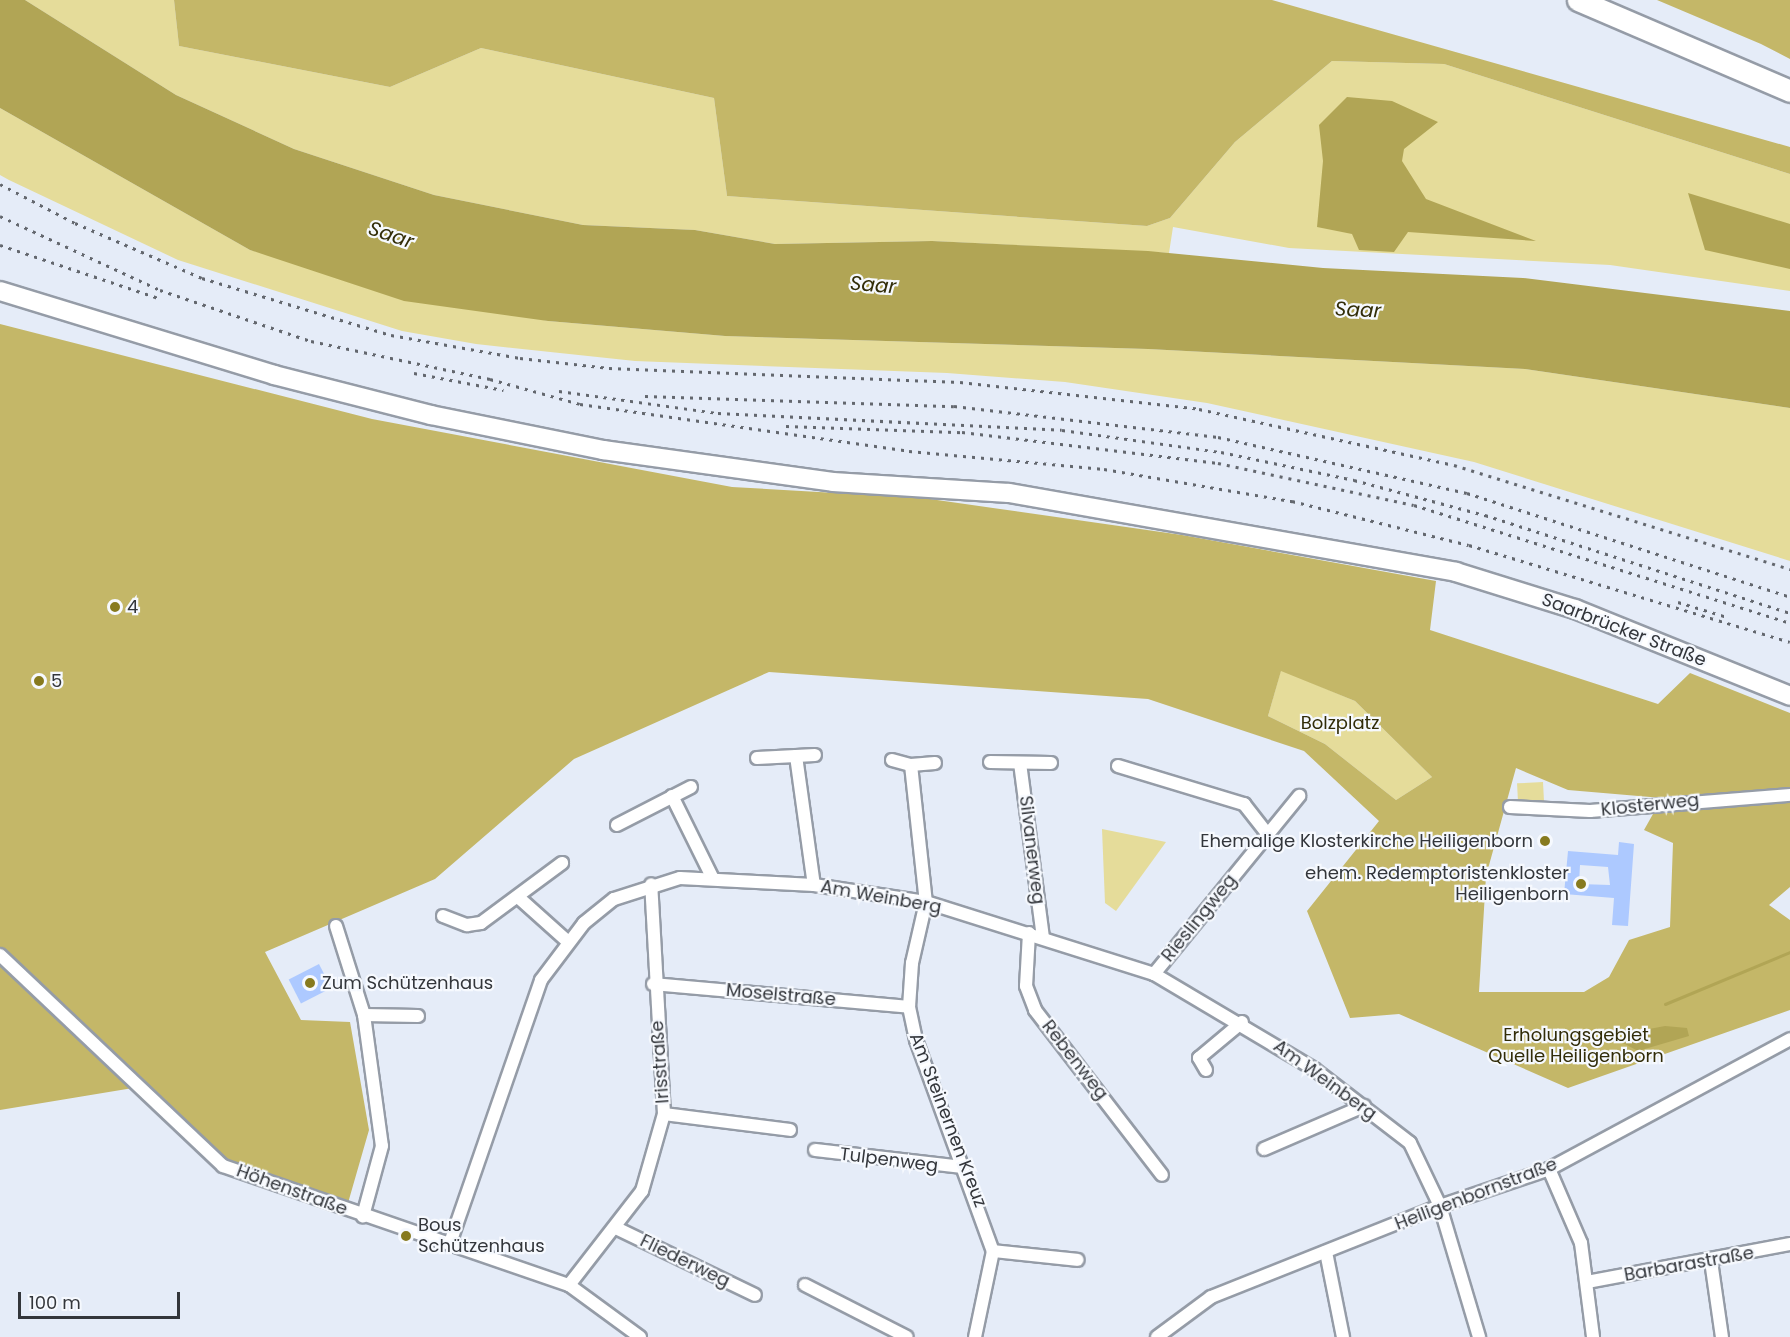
<!DOCTYPE html>
<meta charset="utf-8">
<style>
body{margin:0}
#map{position:relative;width:1790px;height:1337px;overflow:hidden;background:#e5ecf8;font-family:Poppins,sans-serif}
div>[style]{position:absolute}
[style*='--x']{left:calc(var(--x)*1px);top:calc(var(--y)*1px);width:calc(var(--w)*1px);rotate:calc(var(--a)*1deg)}
.green>*{inset:0;background:#e5dc9a;transform-origin:0 0}
.forest>*{inset:0;background:#c4b768}
.water>*{inset:0;background:#b1a555}
.stream>*{height:3px;margin:-1.5px;padding:0 1.5px;transform-origin:1.5px;border-radius:1.5px;background:#b1a555}
.building>*{inset:0;background:#adc9ff;transform-origin:0 0}
.roads{filter:drop-shadow(2px 0 #959ca7) drop-shadow(-2px 0 #959ca7) drop-shadow(0 2px #959ca7) drop-shadow(0 -2px #959ca7)}
.street>*{height:12px;margin:-6px;padding:0 6px;transform-origin:6px;border-radius:6px;background:#fff}
.primary>*{height:18px;margin:-9px;padding:0 9px;transform-origin:9px;border-radius:9px;background:#fff}
.highway>*{height:21px;margin:-10.5px;padding:0 10.5px;transform-origin:10.5px;border-radius:10.5px;background:#fff}
.rail>*{height:3px;margin-top:-1.5px;transform-origin:0;background:repeating-linear-gradient(90deg,#63676e 0 3px,transparent 0 9px)}
.dots>*{width:16px;height:16px;translate:-50% -50%;box-sizing:border-box;border:3px solid #f6f9fe;border-radius:50%}
span{translate:-50% -50%;white-space:nowrap;text-align:center;line-height:1.15;-webkit-text-stroke:4.5px #f6f9fe;paint-order:stroke}
.poi-label{font-size:18px;color:#33363b}
.left{translate:0 -50%;text-align:left}
.right{translate:-100% -50%;text-align:right}
.street-label{font-size:18px;color:#33363b}
.park-label{font-size:18px;color:#312c08}
.water-label{font-size:20px;color:#322d08;font-style:italic}
.scale{position:absolute;left:18px;top:1292px;width:162px;height:27px;box-sizing:border-box;border:3px solid #33363b;border-top:0;padding-left:8px;font-size:18px;line-height:21px;white-space:nowrap;color:#33363b;-webkit-text-stroke:4px #f6f9fe;paint-order:stroke}
</style>
<div id="map">
<div class="green">
<i style="clip-path:polygon(25px 0,174px 0,179px 46px,390px 87px,481px 48px,714px 98px,727px 196px,1147px 226px,1170px 218px,1235px 142px,1332px 61px,1444px 64px,1790px 174px,1790px 291px,1610px 265px,1289px 248px,1173px 227px,1169px 253px,932px 241px,775px 244px,695px 230px,583px 225px,434px 195px,294px 149px,176px 95px)"></i>
<i style="clip-path:polygon(0 108px,250px 250px,548px 321px,725px 336px,1148px 349px,1525px 369px,1790px 408px,1790px 561px,1474px 462px,1207px 403px,1065px 382px,947px 373px,635px 361px,476px 344px,402px 331px,178px 260px,9px 180px,0 175px)"></i>
<i style="clip-path:polygon(1281px 670px,1355px 701px,1432px 777px,1396px 800px,1325px 744px,1268px 716px)"></i>
<i style="left:1543px;top:782px;width:21px;height:26px;rotate:87deg"></i>
<i style="clip-path:polygon(1102px 829px,1166px 842px,1116px 911px,1105px 903px)"></i>
</div>
<div class="forest">
<i style="clip-path:polygon(174px 0,1272px 0,1790px 147px,1790px 174px,1444px 64px,1332px 61px,1235px 142px,1170px 218px,1147px 226px,727px 196px,714px 98px,481px 48px,390px 87px,179px 46px)"></i>
<i style="clip-path:polygon(1657px 0,1790px 0,1790px 59px,1761px 44px)"></i>
<i style="clip-path:polygon(evenodd,0 324px,372px 419px,732px 487px,923px 498px,1182px 535px,1436px 581px,1430px 630px,1658px 704px,1690px 673px,1790px 713px,1790px 887px,1769px 905px,1790px 920px,1790px 1010px,1568px 1088px,1399px 1014px,1350px 1018px,1307px 911px,1379px 821px,1304px 751px,1148px 699px,769px 672px,574px 759px,435px 879px,265px 952px,301px 1020px,350px 1022px,369px 1130px,348px 1203px,223px 1158px,145px 1086px,0 1110px,0 324px,1281px 671px,1355px 701px,1432px 777px,1396px 800px,1325px 744px,1268px 716px,1281px 671px,0 324px,1516px 768px,1568px 790px,1662px 798px,1644px 830px,1673px 843px,1670px 927px,1629px 940px,1609px 977px,1584px 992px,1479px 992px,1486px 876px,1516px 768px)"></i>
</div>
<div class="water">
<i style="clip-path:polygon(0 0,25px 0,176px 95px,294px 149px,434px 195px,583px 225px,695px 230px,775px 244px,932px 241px,1148px 251px,1323px 268px,1523px 278px,1790px 311px,1790px 408px,1525px 369px,1148px 349px,725px 336px,548px 321px,404px 301px,250px 250px,0 108px)"></i>
<i style="clip-path:polygon(1347px 97px,1392px 101px,1438px 122px,1404px 149px,1402px 161px,1426px 199px,1536px 241px,1408px 232px,1394px 252px,1359px 250px,1352px 234px,1317px 227px,1323px 161px,1319px 125px)"></i>
<i style="clip-path:polygon(1688px 193px,1790px 224px,1790px 269px,1705px 250px)"></i>
<i style="clip-path:polygon(1665px 1026px,1687px 1028px,1689px 1036px,1638px 1051px,1623px 1043px,1633px 1032px)"></i>
</div>
<div class="stream">
<i style="--x:1665;--y:1004;--w:135;--a:-22.6"></i>
</div>
<div class="building">
<i style="clip-path:polygon(evenodd,1619px 842px,1634px 844px,1628px 926px,1612px 925px,1614px 898px,1564px 894px,1568px 851px,1618px 855px,1619px 842px,1580px 865px,1608px 867px,1610px 885px,1579px 884px,1580px 865px)"></i>
<i style="left:319px;top:964px;width:27px;height:34px;rotate:63deg"></i>
</div>
<div class="roads">
<div class="street">
<i style="--x:796;--y:756;--w:130;--a:82.1"></i>
<i style="--x:757;--y:758;--w:58;--a:-3"></i>
<i style="--x:892;--y:760;--w:20;--a:15"></i>
<i style="--x:911;--y:765;--w:24;--a:-5"></i>
<i style="--x:990;--y:762;--w:61;--a:0.9"></i>
<i style="--x:1020;--y:763;--w:176;--a:82.5"></i>
<i style="--x:911;--y:765;--w:138;--a:83.8"></i>
<i style="--x:926;--y:902;--w:63;--a:102.9"></i>
<i style="--x:912;--y:963;--w:44;--a:93.9"></i>
<i style="--x:909;--y:1007;--w:34;--a:78"></i>
<i style="--x:916;--y:1040;--w:225;--a:70"></i>
<i style="--x:993;--y:1251;--w:88;--a:101.8"></i>
<i style="--x:1118;--y:766;--w:132;--a:16.8"></i>
<i style="--x:1244;--y:804;--w:37;--a:52"></i>
<i style="--x:672;--y:796;--w:90;--a:63.7"></i>
<i style="--x:1510;--y:807;--w:80;--a:2.9"></i>
<i style="--x:1590;--y:811;--w:201;--a:-4.6"></i>
<i style="--x:617;--y:825;--w:83;--a:-27.2"></i>
<i style="--x:518;--y:897;--w:66;--a:41.9"></i>
<i style="--x:443;--y:916;--w:26;--a:21"></i>
<i style="--x:467;--y:925;--w:14;--a:-8"></i>
<i style="--x:481;--y:923;--w:101;--a:-36.5"></i>
<i style="--x:336;--y:926;--w:93;--a:72.5"></i>
<i style="--x:364;--y:1015;--w:132;--a:82.2"></i>
<i style="--x:382;--y:1146;--w:73;--a:105.2"></i>
<i style="--x:1029;--y:933;--w:53;--a:93.2"></i>
<i style="--x:1026;--y:986;--w:26;--a:69"></i>
<i style="--x:1035;--y:1010;--w:208;--a:52.4"></i>
<i style="--x:0;--y:955;--w:307;--a:43.4"></i>
<i style="--x:223;--y:1166;--w:366;--a:19"></i>
<i style="--x:569;--y:1285;--w:88;--a:36.2"></i>
<i style="--x:1154;--y:974;--w:230;--a:-50.8"></i>
<i style="--x:653;--y:984;--w:257;--a:5.1"></i>
<i style="--x:364;--y:1015;--w:54;--a:1.1"></i>
<i style="--x:1206;--y:1070;--w:14;--a:-120"></i>
<i style="--x:1199;--y:1058;--w:56;--a:-39.9"></i>
<i style="--x:664;--y:1114;--w:127;--a:7.2"></i>
<i style="--x:1264;--y:1149;--w:109;--a:-23.3"></i>
<i style="--x:815;--y:1150;--w:149;--a:6.6"></i>
<i style="--x:1549;--y:1169;--w:81;--a:66.6"></i>
<i style="--x:1581;--y:1243;--w:95;--a:82.7"></i>
<i style="--x:616;--y:1228;--w:154;--a:25.7"></i>
<i style="--x:450;--y:1243;--w:278;--a:-70.9"></i>
<i style="--x:541;--y:980;--w:71;--a:-53"></i>
<i style="--x:584;--y:923;--w:38;--a:-39"></i>
<i style="--x:614;--y:899;--w:69;--a:-17.7"></i>
<i style="--x:680;--y:878;--w:134;--a:3"></i>
<i style="--x:814;--y:885;--w:113;--a:8.6"></i>
<i style="--x:926;--y:902;--w:239;--a:17.5"></i>
<i style="--x:1154;--y:974;--w:186;--a:30.7"></i>
<i style="--x:1314;--y:1069;--w:121;--a:37.6"></i>
<i style="--x:1410;--y:1143;--w:70;--a:64.5"></i>
<i style="--x:1440;--y:1206;--w:137;--a:73.4"></i>
<i style="--x:993;--y:1251;--w:85;--a:6"></i>
<i style="--x:1326;--y:1252;--w:87;--a:78.7"></i>
<i style="--x:1711;--y:1261;--w:77;--a:81.8"></i>
<i style="--x:1587;--y:1282;--w:207;--a:-10.6"></i>
<i style="--x:569;--y:1285;--w:119;--a:-52.2"></i>
<i style="--x:642;--y:1191;--w:80;--a:-74.1"></i>
<i style="--x:664;--y:1114;--w:230;--a:-93.2"></i>
<i style="--x:805;--y:1285;--w:114;--a:27"></i>
<i style="--x:1157;--y:1337;--w:67;--a:-36.5"></i>
<i style="--x:1211;--y:1297;--w:246;--a:-21.7"></i>
<i style="--x:1440;--y:1206;--w:115;--a:-18.7"></i>
<i style="--x:1549;--y:1169;--w:274;--a:-28.3"></i>
</div>
<div class="primary">
<i style="--x:0;--y:291;--w:287;--a:17"></i>
<i style="--x:274;--y:375;--w:162;--a:14.3"></i>
<i style="--x:431;--y:415;--w:176;--a:11.5"></i>
<i style="--x:603;--y:450;--w:232;--a:7.9"></i>
<i style="--x:833;--y:482;--w:176;--a:3.6"></i>
<i style="--x:1009;--y:493;--w:454;--a:10"></i>
<i style="--x:1456;--y:572;--w:125;--a:17.3"></i>
<i style="--x:1575;--y:609;--w:232;--a:22"></i>
</div>
<div class="highway">
<i style="--x:1578;--y:0;--w:231;--a:23.2"></i>
</div>
</div>
<div class="rail">
<i style="--x:0;--y:184;--w:85;--a:27.5"></i>
<i style="--x:75;--y:223;--w:138;--a:23.4"></i>
<i style="--x:202;--y:278;--w:197;--a:16.8"></i>
<i style="--x:391;--y:335;--w:131;--a:10.1"></i>
<i style="--x:520;--y:358;--w:90;--a:6.4"></i>
<i style="--x:609;--y:368;--w:351;--a:2.3"></i>
<i style="--x:960;--y:382;--w:241;--a:6.4"></i>
<i style="--x:1199;--y:409;--w:261;--a:12.4"></i>
<i style="--x:1454;--y:465;--w:352;--a:17.2"></i>
<i style="--x:0;--y:216;--w:176;--a:24.8"></i>
<i style="--x:160;--y:290;--w:159;--a:18.7"></i>
<i style="--x:311;--y:341;--w:183;--a:12"></i>
<i style="--x:490;--y:379;--w:93;--a:15.5"></i>
<i style="--x:580;--y:404;--w:332;--a:8.1"></i>
<i style="--x:909;--y:451;--w:196;--a:5.3"></i>
<i style="--x:1104;--y:469;--w:191;--a:9.7"></i>
<i style="--x:1292;--y:501;--w:182;--a:14"></i>
<i style="--x:1469;--y:545;--w:335;--a:16.8"></i>
<i style="--x:0;--y:245;--w:167;--a:18.5"></i>
<i style="--x:414;--y:373;--w:91;--a:10.8"></i>
<i style="--x:559;--y:391;--w:161;--a:7.9"></i>
<i style="--x:718;--y:413;--w:344;--a:2.8"></i>
<i style="--x:1062;--y:430;--w:161;--a:7.9"></i>
<i style="--x:1221;--y:452;--w:136;--a:11.9"></i>
<i style="--x:1354;--y:480;--w:136;--a:15"></i>
<i style="--x:1485;--y:515;--w:320;--a:17.8"></i>
<i style="--x:645;--y:396;--w:309;--a:1.9"></i>
<i style="--x:954;--y:406;--w:266;--a:6.7"></i>
<i style="--x:1218;--y:437;--w:255;--a:12.7"></i>
<i style="--x:1467;--y:493;--w:339;--a:17.8"></i>
<i style="--x:786;--y:426;--w:176;--a:2"></i>
<i style="--x:962;--y:432;--w:258;--a:6.9"></i>
<i style="--x:1218;--y:463;--w:200;--a:12.1"></i>
<i style="--x:1414;--y:505;--w:394;--a:17.4"></i>
<i style="--x:1678;--y:602;--w:51;--a:17"></i>
</div>
<div class="dots">
<i style="left:115px;top:607px;background:#877a1f"></i>
<i style="left:39px;top:681px;background:#877a1f"></i>
<i style="left:1545px;top:841px;background:#877a1f"></i>
<i style="left:1581px;top:884px;background:#877a1f"></i>
<i style="left:310px;top:983px;background:#877a1f"></i>
<i style="left:406px;top:1236px;background:#877a1f"></i>
</div>
<div class="poi-label">
<span class="left" style="left:127px;top:607px">4</span>
<span class="left" style="left:51px;top:681px">5</span>
<span class="right" style="left:1533px;top:841px">Ehemalige Klosterkirche Heiligenborn</span>
<span class="right" style="left:1569px;top:884px">ehem. Redemptoristenkloster<br>Heiligenborn</span>
<span class="left" style="left:322px;top:983px">Zum Schützenhaus</span>
<span class="left" style="left:418px;top:1236px">Bous<br>Schützenhaus</span>
</div>
<div class="street-label">
<span style="left:1624px;top:630px;rotate:21deg">Saarbrücker Straße</span>
<span style="left:1650px;top:805px;rotate:-6deg">Klosterweg</span>
<span style="left:1032px;top:850px;rotate:83deg">Silvanerweg</span>
<span style="left:881px;top:897px;rotate:10deg">Am Weinberg</span>
<span style="left:1199px;top:918px;rotate:-51deg">Rieslingweg</span>
<span style="left:781px;top:995px;rotate:5deg">Moselstraße</span>
<span style="left:1075px;top:1060px;rotate:52deg">Rebenweg</span>
<span style="left:660px;top:1062px;rotate:-94deg">Irisstraße</span>
<span style="left:1325px;top:1080px;rotate:36deg">Am Weinberg</span>
<span style="left:948px;top:1120px;rotate:69deg">Am Steinernen Kreuz</span>
<span style="left:889px;top:1160px;rotate:7deg">Tulpenweg</span>
<span style="left:292px;top:1190px;rotate:20deg">Höhenstraße</span>
<span style="left:1476px;top:1194px;rotate:-21deg">Heiligenbornstraße</span>
<span style="left:685px;top:1261px;rotate:26deg">Fliederweg</span>
<span style="left:1689px;top:1264px;rotate:-10deg">Barbarastraße</span>
</div>
<div class="park-label">
<span style="left:1340px;top:723px">Bolzplatz</span>
<span style="left:1576px;top:1046px">Erholungsgebiet<br>Quelle Heiligenborn</span>
</div>
<div class="water-label">
<span style="left:391px;top:235px;rotate:19deg">Saar</span>
<span style="left:873px;top:285px;rotate:5deg">Saar</span>
<span style="left:1358px;top:310px;rotate:3deg">Saar</span>
</div>
<div class="scale">100 m</div>
</div>
